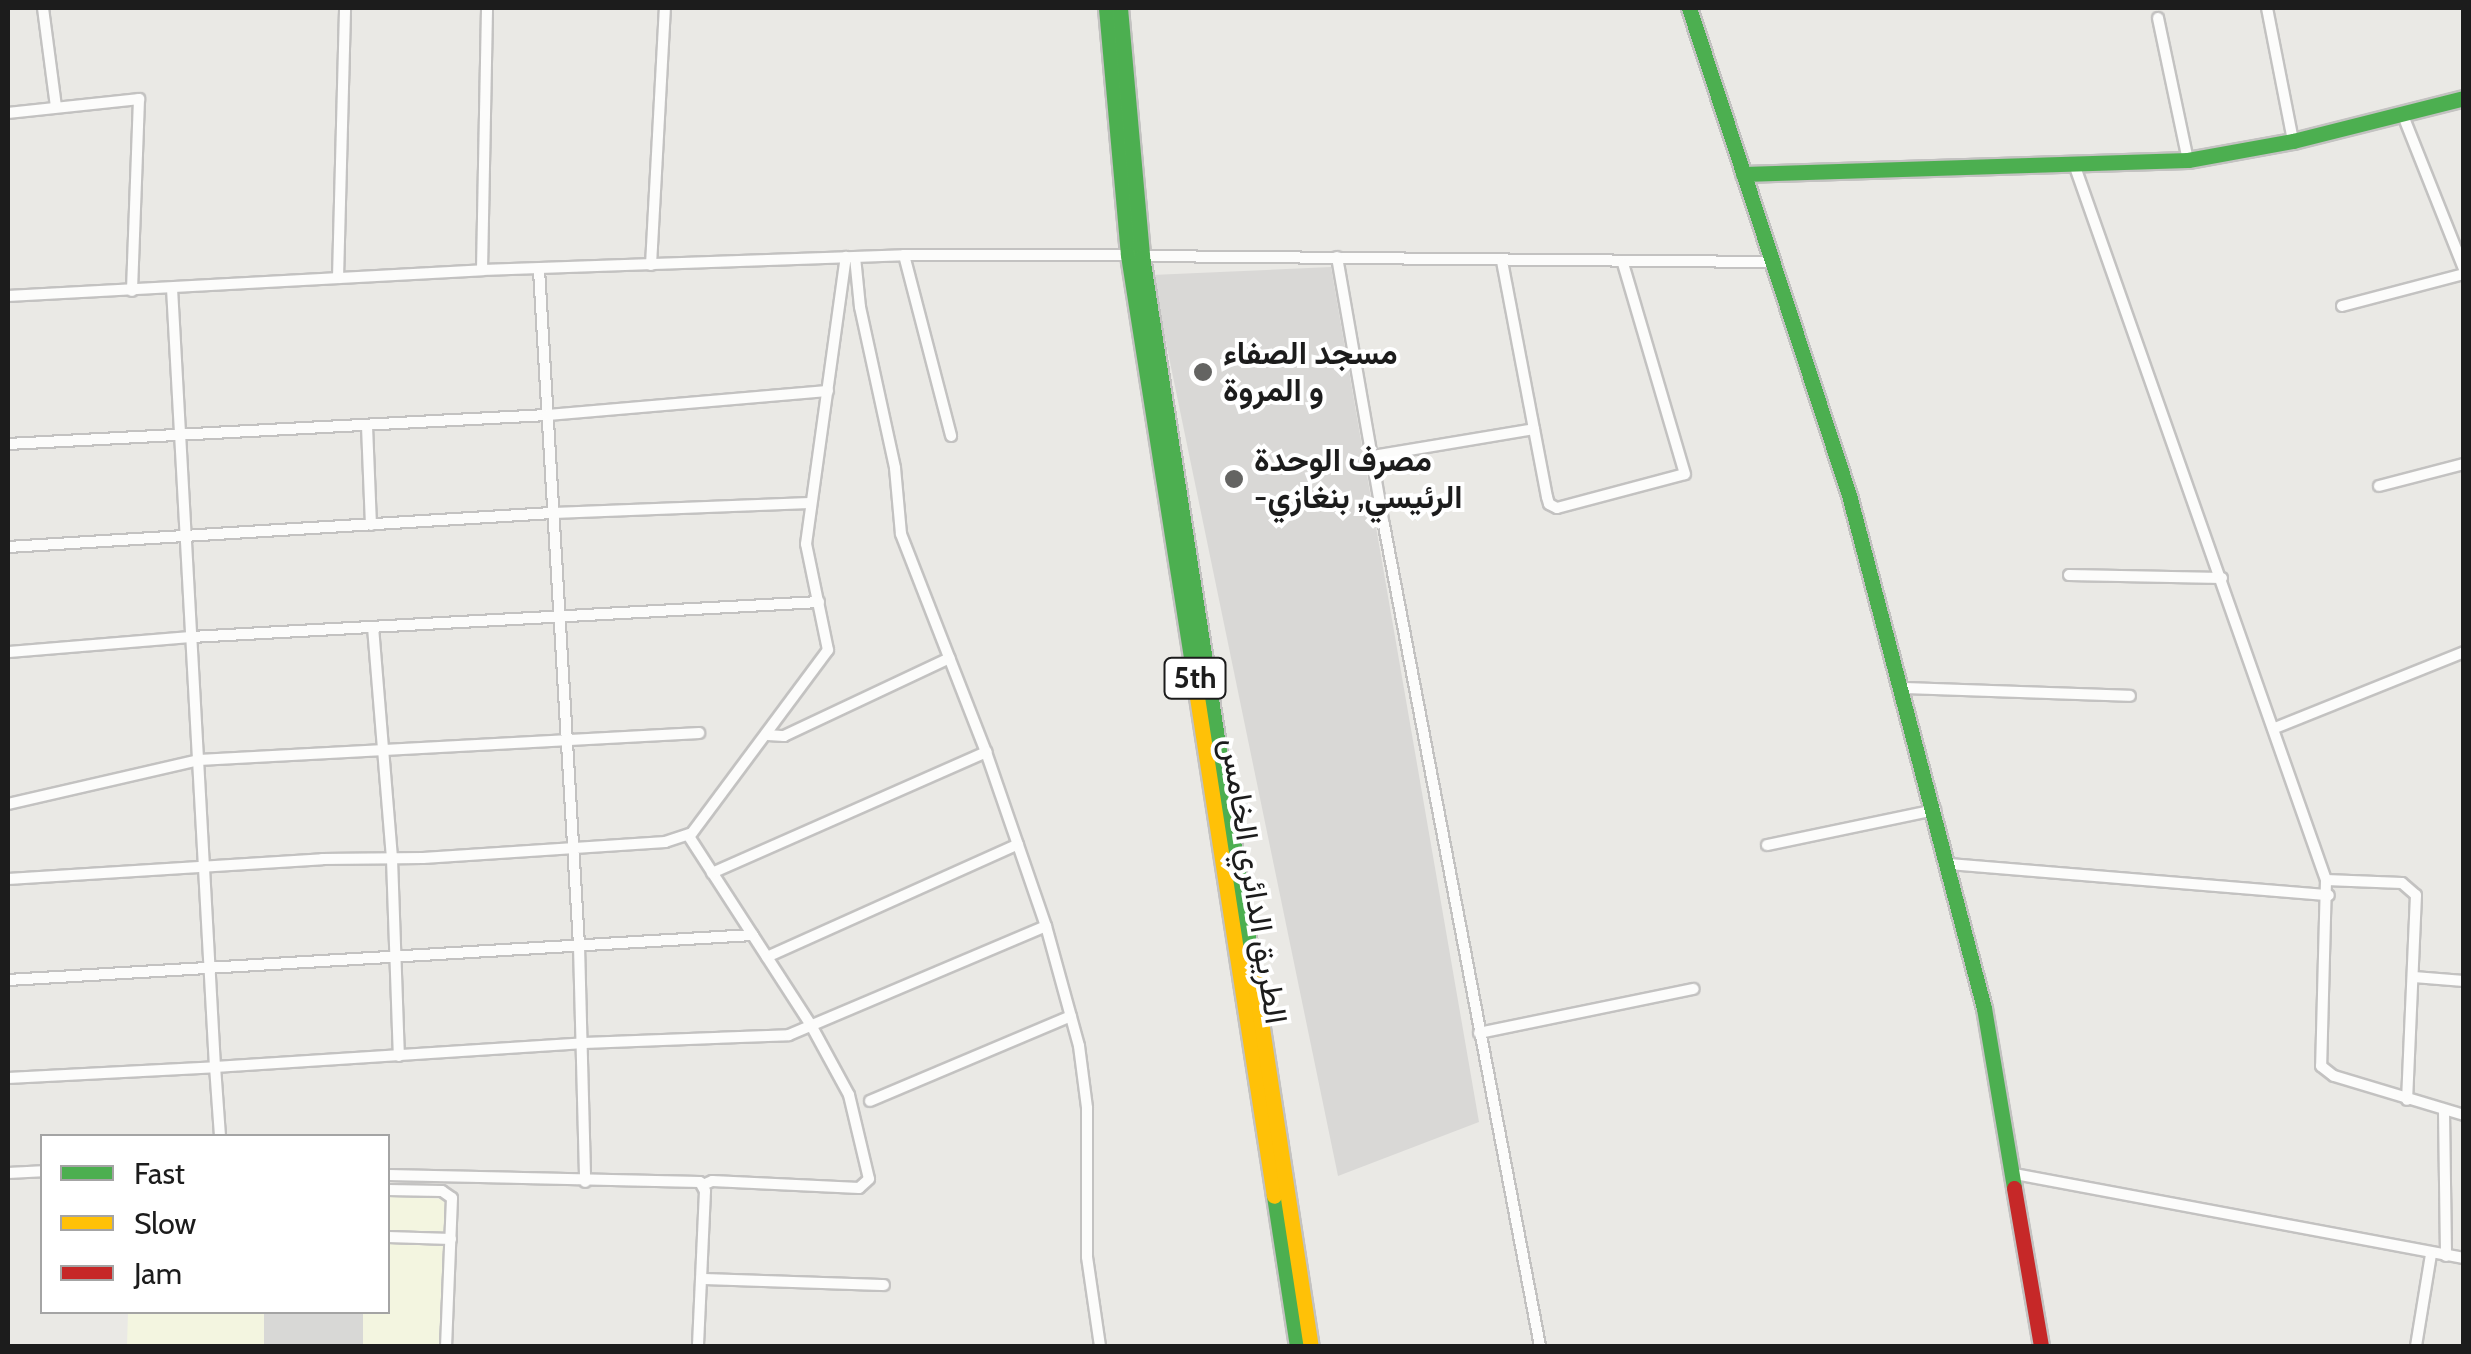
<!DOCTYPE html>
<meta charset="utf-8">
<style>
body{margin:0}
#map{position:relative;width:2471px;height:1354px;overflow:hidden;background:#eae9e5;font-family:Cabin,Vazirmatn,sans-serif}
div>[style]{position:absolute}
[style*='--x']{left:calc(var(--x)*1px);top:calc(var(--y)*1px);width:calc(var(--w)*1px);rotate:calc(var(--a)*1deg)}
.residential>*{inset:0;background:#d9d8d6}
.education>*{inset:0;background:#f3f5e0}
.religious>*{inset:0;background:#d8d8d6;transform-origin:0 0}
.roads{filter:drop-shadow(2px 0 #c3c2c1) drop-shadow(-2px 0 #c3c2c1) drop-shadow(0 2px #c3c2c1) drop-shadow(0 -2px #c3c2c1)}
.street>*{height:10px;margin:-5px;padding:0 5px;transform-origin:5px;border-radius:5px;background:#fcfcfb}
.fast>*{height:15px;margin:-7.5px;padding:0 7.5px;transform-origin:7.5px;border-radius:7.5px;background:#4caf50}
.slow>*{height:15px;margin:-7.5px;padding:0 7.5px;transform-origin:7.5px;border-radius:7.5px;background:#ffc107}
.jam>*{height:15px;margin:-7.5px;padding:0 7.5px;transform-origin:7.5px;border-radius:7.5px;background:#c62828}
.dots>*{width:28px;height:28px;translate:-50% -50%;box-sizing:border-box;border:5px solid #fff;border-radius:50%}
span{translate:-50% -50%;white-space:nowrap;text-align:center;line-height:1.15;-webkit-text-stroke:8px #fff;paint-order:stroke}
.shield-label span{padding:2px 8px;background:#fff;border:2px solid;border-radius:8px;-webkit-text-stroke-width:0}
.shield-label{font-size:30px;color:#1c1c1c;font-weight:700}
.poi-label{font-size:32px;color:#1c1c1c;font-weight:700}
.left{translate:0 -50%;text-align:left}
.street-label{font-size:32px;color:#1c1c1c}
.frame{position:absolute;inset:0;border:10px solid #1c1c1c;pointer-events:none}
.legend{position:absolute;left:40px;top:1134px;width:350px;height:180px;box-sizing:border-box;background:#fff;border:2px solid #a4a4a4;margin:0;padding:12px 18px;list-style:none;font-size:30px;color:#1c1c1c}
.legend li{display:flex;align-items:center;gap:20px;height:50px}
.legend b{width:50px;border:2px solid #a4a4a4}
</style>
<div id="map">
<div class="residential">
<i style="clip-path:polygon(1331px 267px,1479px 1122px,1338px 1176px,1152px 275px)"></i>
</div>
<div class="education">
<i style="clip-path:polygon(388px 1196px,445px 1199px,439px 1346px,127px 1346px,128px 1312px,388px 1312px)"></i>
</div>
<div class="religious">
<i style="left:264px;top:1312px;width:99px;height:34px"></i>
</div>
<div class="roads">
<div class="street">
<i style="--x:43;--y:8;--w:100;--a:82.5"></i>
<i style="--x:2267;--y:8;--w:136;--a:78.9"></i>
<i style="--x:2158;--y:18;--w:145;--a:78.1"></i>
<i style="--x:8;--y:113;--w:132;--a:-6.1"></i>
<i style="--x:139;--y:99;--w:192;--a:92.1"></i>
<i style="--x:2402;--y:113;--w:168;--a:68.3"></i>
<i style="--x:2074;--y:164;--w:759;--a:70.61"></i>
<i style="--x:2326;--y:880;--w:186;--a:91.5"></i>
<i style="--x:2321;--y:1066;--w:16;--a:38"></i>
<i style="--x:2334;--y:1076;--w:136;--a:16.7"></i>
<i style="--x:904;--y:255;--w:187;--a:75.4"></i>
<i style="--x:1142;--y:256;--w:630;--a:0.55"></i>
<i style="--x:855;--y:257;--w:50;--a:84.3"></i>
<i style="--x:860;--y:307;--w:165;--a:77.7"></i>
<i style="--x:895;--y:468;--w:66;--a:84.8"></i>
<i style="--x:901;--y:534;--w:234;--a:68.7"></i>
<i style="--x:986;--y:752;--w:184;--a:71"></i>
<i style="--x:1046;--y:926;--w:124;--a:74.6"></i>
<i style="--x:1079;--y:1046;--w:63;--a:82.6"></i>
<i style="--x:1087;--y:1108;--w:149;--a:90"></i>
<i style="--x:1087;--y:1257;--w:90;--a:81.7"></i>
<i style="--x:1337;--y:257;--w:272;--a:80.1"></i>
<i style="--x:1384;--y:525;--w:836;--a:79.24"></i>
<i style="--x:651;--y:265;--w:257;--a:-86.9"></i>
<i style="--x:482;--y:270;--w:262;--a:-88.9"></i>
<i style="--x:539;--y:270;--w:677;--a:86.61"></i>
<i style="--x:579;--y:946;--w:236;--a:88.5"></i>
<i style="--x:338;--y:278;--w:270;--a:-88.5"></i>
<i style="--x:8;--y:296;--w:475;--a:-3.1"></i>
<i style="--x:482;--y:270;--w:422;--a:-2"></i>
<i style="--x:904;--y:255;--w:224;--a:0"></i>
<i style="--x:2342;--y:306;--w:126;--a:-14.7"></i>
<i style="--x:367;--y:426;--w:99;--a:87.7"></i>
<i style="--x:1534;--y:429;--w:69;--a:79.2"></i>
<i style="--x:1547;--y:497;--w:7;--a:74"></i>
<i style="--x:1549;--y:504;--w:9;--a:27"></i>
<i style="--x:1557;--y:508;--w:132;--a:-14.9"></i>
<i style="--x:1685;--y:474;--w:219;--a:-106.4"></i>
<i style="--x:8;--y:444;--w:540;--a:-3.08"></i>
<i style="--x:547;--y:415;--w:282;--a:-4.9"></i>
<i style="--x:1373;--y:456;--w:163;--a:-9.5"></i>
<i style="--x:1534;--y:429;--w:171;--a:-100.8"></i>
<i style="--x:2379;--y:486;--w:88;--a:-14.5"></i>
<i style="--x:8;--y:547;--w:545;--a:-3.58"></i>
<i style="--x:552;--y:513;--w:259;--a:-2.2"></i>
<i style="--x:2069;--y:575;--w:153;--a:1.1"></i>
<i style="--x:373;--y:627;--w:233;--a:85.3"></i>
<i style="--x:392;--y:859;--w:197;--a:88"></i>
<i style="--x:8;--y:652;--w:184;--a:-4.7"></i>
<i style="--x:191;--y:637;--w:629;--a:-3.19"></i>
<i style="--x:1903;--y:688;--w:227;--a:2"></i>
<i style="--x:2275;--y:728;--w:204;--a:-21.9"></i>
<i style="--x:768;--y:735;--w:16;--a:4"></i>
<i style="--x:784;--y:736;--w:183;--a:-25.2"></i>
<i style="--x:8;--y:804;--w:196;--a:-13"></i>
<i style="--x:199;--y:760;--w:501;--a:-3.09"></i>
<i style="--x:688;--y:835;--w:229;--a:57.1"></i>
<i style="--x:812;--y:1027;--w:77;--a:61.4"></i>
<i style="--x:849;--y:1095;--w:86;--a:76.6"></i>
<i style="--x:869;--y:1179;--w:13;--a:138"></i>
<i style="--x:859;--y:1188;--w:147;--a:-177.3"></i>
<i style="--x:712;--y:1181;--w:10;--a:156"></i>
<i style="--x:1767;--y:845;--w:172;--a:-11.8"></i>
<i style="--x:1949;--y:864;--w:381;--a:4.7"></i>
<i style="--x:712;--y:873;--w:300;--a:-23.8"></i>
<i style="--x:8;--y:879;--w:315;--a:-3.6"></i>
<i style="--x:322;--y:859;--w:101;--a:-0.6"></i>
<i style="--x:423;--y:858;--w:243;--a:-3.8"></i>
<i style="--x:665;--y:842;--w:28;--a:-18"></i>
<i style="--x:692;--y:833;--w:228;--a:-53.4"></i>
<i style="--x:828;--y:650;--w:108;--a:-101.7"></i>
<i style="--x:806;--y:544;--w:290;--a:-82.1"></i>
<i style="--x:2326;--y:880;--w:76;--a:2.3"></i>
<i style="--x:2402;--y:883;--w:18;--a:41"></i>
<i style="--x:2416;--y:895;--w:205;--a:92.5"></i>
<i style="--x:767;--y:957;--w:275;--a:-24.2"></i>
<i style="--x:2414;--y:977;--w:50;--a:4.6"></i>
<i style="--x:8;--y:980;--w:746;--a:-3.46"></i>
<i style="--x:1479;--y:1033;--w:219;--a:-11.6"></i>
<i style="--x:8;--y:1078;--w:207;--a:-3"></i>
<i style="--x:215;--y:1067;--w:780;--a:-93.16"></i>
<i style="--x:870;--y:1101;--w:218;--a:-22.9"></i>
<i style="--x:2444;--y:1111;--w:145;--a:89.2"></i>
<i style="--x:220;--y:1136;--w:69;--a:-94.1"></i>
<i style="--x:215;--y:1067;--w:370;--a:-3.7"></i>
<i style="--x:584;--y:1043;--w:205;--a:-2.2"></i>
<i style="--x:789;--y:1035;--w:279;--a:-23"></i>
<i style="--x:8;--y:1173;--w:34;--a:-3"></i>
<i style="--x:2015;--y:1174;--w:457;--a:10.6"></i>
<i style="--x:388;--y:1175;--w:312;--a:1.3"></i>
<i style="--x:700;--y:1182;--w:10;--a:61"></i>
<i style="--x:705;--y:1191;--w:155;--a:92.6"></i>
<i style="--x:388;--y:1190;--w:54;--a:1.1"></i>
<i style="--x:442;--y:1191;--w:12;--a:35"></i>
<i style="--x:452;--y:1198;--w:148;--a:92.3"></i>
<i style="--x:388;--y:1237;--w:63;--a:1.8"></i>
<i style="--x:702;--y:1279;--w:182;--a:1.9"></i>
<i style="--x:2416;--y:1346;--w:93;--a:-80.7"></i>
</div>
<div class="fast">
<i style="--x:1106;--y:8;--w:248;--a:84.9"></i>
<i style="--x:1128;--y:255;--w:421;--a:81.1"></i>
<i style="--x:1120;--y:8;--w:249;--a:84.9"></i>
<i style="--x:1142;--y:256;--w:708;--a:81.15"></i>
<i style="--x:1689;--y:8;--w:513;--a:71.81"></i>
<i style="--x:1849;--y:495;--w:530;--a:75.26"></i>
<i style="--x:1984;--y:1008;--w:182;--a:80.5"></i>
<i style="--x:1743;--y:174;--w:445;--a:-1.8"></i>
<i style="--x:2188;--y:160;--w:107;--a:-10.3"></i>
<i style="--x:2293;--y:141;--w:176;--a:-14.1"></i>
<i style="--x:1274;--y:1196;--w:152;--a:81.3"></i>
</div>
<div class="slow">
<i style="--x:1193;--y:671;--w:531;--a:81.23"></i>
<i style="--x:1251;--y:956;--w:395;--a:81.3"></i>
</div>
<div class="jam">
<i style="--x:2014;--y:1188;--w:160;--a:80.3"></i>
</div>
</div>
<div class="dots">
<i style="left:1203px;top:372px;background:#646462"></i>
<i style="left:1234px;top:479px;background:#646462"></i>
</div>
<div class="shield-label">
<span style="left:1195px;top:678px">5th</span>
</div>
<div class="poi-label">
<span class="left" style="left:1223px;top:372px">مسجد الصفاء<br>و المروة</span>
<span class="left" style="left:1254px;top:479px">مصرف الوحدة<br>-الرئيسي, بنغازي</span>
</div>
<div class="street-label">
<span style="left:1254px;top:881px;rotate:81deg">الطريق الدائري الخامس</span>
</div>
<div class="frame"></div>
<ul class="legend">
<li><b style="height:12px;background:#4caf50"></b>Fast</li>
<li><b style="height:12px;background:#ffc107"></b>Slow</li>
<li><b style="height:12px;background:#c62828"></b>Jam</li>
</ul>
</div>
